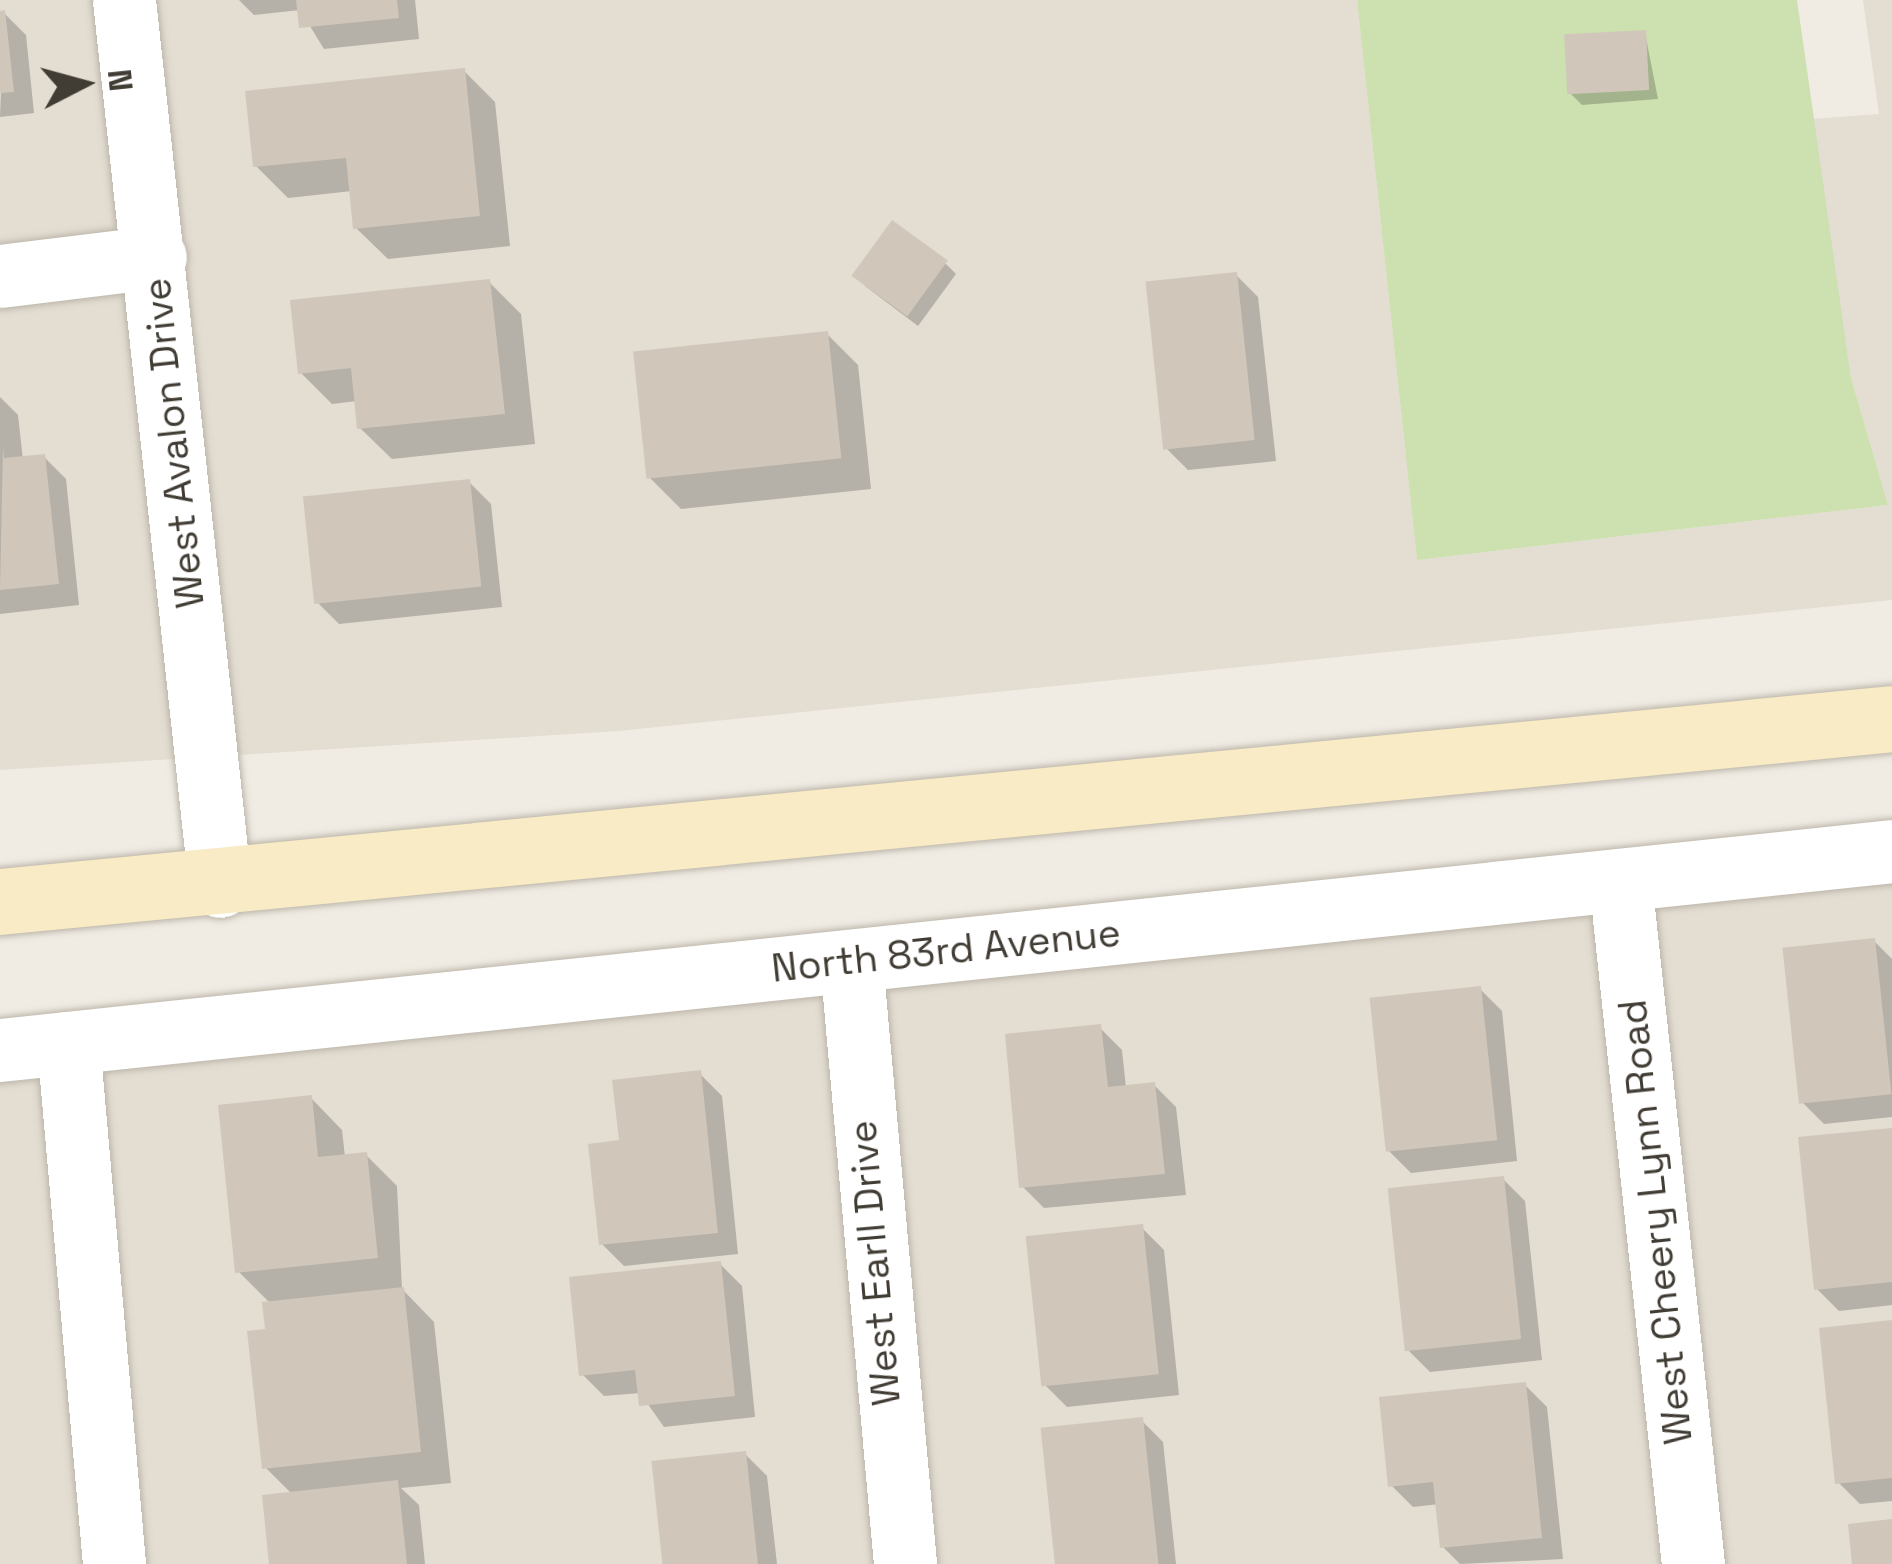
<!DOCTYPE html>
<html>
<head>
<meta charset="utf-8">
<style>
  body { margin:0 }
  #map { position:relative; width:1892px; height:1564px; overflow:hidden; background:#f0ece4; font-family:"Space Grotesk",sans-serif }
  div>[style] { position:absolute }
  [style*='--x'] { left:calc(var(--x)*1px); top:calc(var(--y)*1px); width:calc(var(--w)*1px); rotate:calc(var(--a)*1deg) }
  .residential>* { inset:0; background:#e3ddd2 }
  .green>* { inset:0; background:#cce0b0 }
  .shadow>* { inset:0; background:#0003 }
  .building>* { inset:0; background:#d0c7ba; transform-origin:0 0 }
  .roads { filter:drop-shadow(0 0 3px #bdb6aa) drop-shadow(0 0 3px #bdb6aa) }
  .street>* { height:63px; margin:-31.5px; padding:0 31.5px; transform-origin:31.5px; border-radius:31.5px; background:#fff }
  .secondary>* { height:66px; margin:-33px; padding:0 33px; transform-origin:33px; border-radius:33px; background:#f8ebc5 }
  span { translate:-50% -50%; white-space:nowrap; text-align:center; line-height:1.15; -webkit-text-stroke:9px #fff; paint-order:stroke }
  .street-label { font-size:39px; color:#413c34 }
  .north { position:absolute; left:24px; top:24px; width:120px; height:120px; -webkit-text-stroke:9px #fff; paint-order:stroke; rotate:84deg; font-size:33px; font-weight:700; line-height:48px; text-align:center; color:#413c34 }
  .north::after { content:''; display:block; margin:auto; width:42px; height:54px; background:#413c34; clip-path:polygon(50% 0,100% 100%,50% 72%,0 100%) }
</style>
</head>
<body>
<div id="map">
  <div class="residential">
    <i style="clip-path:polygon(0 0,1357px 0,1417px 560px,1888px 505px,1851px 378px,1812px 119px,1879px 114px,1863px 0,1892px 0,1892px 600px,618px 731px,0 770px)"></i>
    <i style="clip-path:polygon(1892px 876px,1892px 1564px,0 1564px,0 1075px)"></i>
  </div>
  <div class="green">
    <i style="clip-path:polygon(1357px 0,1797px 0,1851px 378px,1888px 505px,1417px 560px)"></i>
  </div>
  <div class="shadow">
    <i style="clip-path:polygon(239px 0,415px 0,419px 39px,324px 49px,300px 10px,254px 15px)"></i>
    <i style="clip-path:polygon(4px 13px,26px 35px,34px 113px,0 117px)"></i>
    <i style="clip-path:polygon(1645px 33px,1658px 99px,1582px 105px,1571px 94px)"></i>
    <i style="clip-path:polygon(464px 71px,495px 102px,510px 246px,388px 259px,356px 228px,352px 191px,288px 198px,256px 166px)"></i>
    <i style="clip-path:polygon(946px 264px,956px 274px,918px 326px,865px 286px)"></i>
    <i style="clip-path:polygon(1236px 275px,1258px 297px,1276px 461px,1188px 470px,1166px 448px)"></i>
    <i style="clip-path:polygon(489px 282px,521px 314px,535px 444px,392px 459px,360px 428px,357px 401px,332px 404px,301px 373px)"></i>
    <i style="clip-path:polygon(827px 334px,858px 365px,871px 489px,681px 509px,649px 477px)"></i>
    <i style="clip-path:polygon(0 397px,18px 415px,23px 460px,44px 457px,66px 479px,79px 605px,0 614px)"></i>
    <i style="clip-path:polygon(469px 482px,491px 504px,502px 607px,339px 624px,317px 602px)"></i>
    <i style="clip-path:polygon(1874px 941px,1892px 959px,1892px 1117px,1824px 1124px,1802px 1102px)"></i>
    <i style="clip-path:polygon(1480px 989px,1502px 1011px,1517px 1161px,1411px 1173px,1389px 1151px)"></i>
    <i style="clip-path:polygon(1100px 1028px,1122px 1050px,1126px 1088px,1154px 1085px,1176px 1107px,1186px 1195px,1044px 1208px,1022px 1186px)"></i>
    <i style="clip-path:polygon(700px 1074px,722px 1096px,738px 1254px,624px 1266px,602px 1244px)"></i>
    <i style="clip-path:polygon(311px 1098px,342px 1130px,345px 1157px,366px 1155px,397px 1186px,402px 1289px,434px 1322px,451px 1483px,401px 1488px,419px 1505px,425px 1564px,272px 1564px,292px 1494px,265px 1467px,271px 1304px,238px 1271px)"></i>
    <i style="clip-path:polygon(1892px 1131px,1892px 1305px,1839px 1311px,1817px 1289px)"></i>
    <i style="clip-path:polygon(1503px 1179px,1525px 1201px,1542px 1360px,1430px 1372px,1408px 1350px)"></i>
    <i style="clip-path:polygon(1142px 1228px,1164px 1250px,1179px 1395px,1067px 1407px,1045px 1385px)"></i>
    <i style="clip-path:polygon(720px 1264px,742px 1286px,755px 1417px,664px 1427px,640px 1393px,604px 1396px,582px 1374px)"></i>
    <i style="clip-path:polygon(1892px 1323px,1892px 1501px,1860px 1504px,1838px 1482px)"></i>
    <i style="clip-path:polygon(1525px 1385px,1547px 1407px,1563px 1559px,1460px 1564px,1443px 1547px,1439px 1504px,1413px 1507px,1391px 1485px)"></i>
    <i style="clip-path:polygon(1141px 1420px,1163px 1442px,1176px 1564px,1058px 1564px)"></i>
    <i style="clip-path:polygon(745px 1454px,767px 1476px,777px 1564px,666px 1564px)"></i>
  </div>
  <div class="building">
    <i style="clip-path:polygon(296px 0,397px 0,399px 18px,299px 28px)"></i>
    <i style="clip-path:polygon(5px 10px,14px 92px,0 93px,0 11px)"></i>
    <i style="left:1646px;top:30px;width:60px;height:82px;rotate:87deg"></i>
    <i style="clip-path:polygon(465px 68px,480px 216px,353px 229px,346px 158px,253px 167px,245px 91px)"></i>
    <i style="left:892px;top:220px;width:69px;height:69px;rotate:36deg"></i>
    <i style="left:1237px;top:272px;width:169px;height:92px;rotate:84deg"></i>
    <i style="clip-path:polygon(490px 279px,505px 414px,357px 429px,351px 368px,298px 374px,290px 300px)"></i>
    <i style="left:828px;top:331px;width:128px;height:196px;rotate:84deg"></i>
    <i style="clip-path:polygon(3px 447px,4px 458px,45px 454px,59px 584px,0 590px)"></i>
    <i style="left:470px;top:479px;width:108px;height:168px;rotate:84deg"></i>
    <i style="left:1875px;top:938px;width:157px;height:93px;rotate:84deg"></i>
    <i style="left:1481px;top:986px;width:155px;height:112px;rotate:84deg"></i>
    <i style="clip-path:polygon(1101px 1024px,1108px 1087px,1155px 1082px,1165px 1174px,1019px 1188px,1005px 1034px)"></i>
    <i style="clip-path:polygon(701px 1070px,718px 1233px,599px 1245px,588px 1144px,619px 1140px,612px 1080px)"></i>
    <i style="clip-path:polygon(312px 1095px,318px 1157px,367px 1152px,378px 1258px,235px 1273px,218px 1105px)"></i>
    <i style="clip-path:polygon(1892px 1128px,1892px 1282px,1814px 1290px,1798px 1137px)"></i>
    <i style="left:1504px;top:1176px;width:164px;height:117px;rotate:84deg"></i>
    <i style="left:1143px;top:1224px;width:151px;height:118px;rotate:84deg"></i>
    <i style="clip-path:polygon(721px 1261px,735px 1396px,639px 1406px,635px 1370px,579px 1376px,569px 1277px)"></i>
    <i style="clip-path:polygon(404px 1287px,421px 1452px,262px 1469px,247px 1331px,265px 1329px,262px 1302px)"></i>
    <i style="clip-path:polygon(1892px 1320px,1892px 1478px,1835px 1484px,1819px 1328px)"></i>
    <i style="clip-path:polygon(1526px 1382px,1542px 1538px,1440px 1548px,1433px 1482px,1388px 1487px,1379px 1397px)"></i>
    <i style="left:1143px;top:1417px;width:148px;height:103px;rotate:84deg"></i>
    <i style="left:746px;top:1451px;width:114px;height:95px;rotate:84deg"></i>
    <i style="clip-path:polygon(398px 1480px,407px 1564px,269px 1564px,262px 1495px)"></i>
    <i style="clip-path:polygon(1892px 1519px,1892px 1564px,1852px 1564px,1848px 1524px)"></i>
  </div>
  <div class="roads">
    <div class="street">
      <i style="--x:124;--y:0;--w:891;--a:83.82"></i>
      <i style="--x:0;--y:276;--w:156;--a:-7"></i>
      <i style="--x:1620;--y:880;--w:688;--a:83.91"></i>
      <i style="--x:851;--y:961;--w:605;--a:84.88"></i>
      <i style="--x:68;--y:1043;--w:523;--a:84.95"></i>
      <i style="--x:0;--y:1050;--w:1902;--a:-6"></i>
    </div>
    <div class="secondary">
      <i style="--x:0;--y:902;--w:1901;--a:-5.52"></i>
    </div>
  </div>
  <div class="street-label">
    <span style="left:174px;top:443px;rotate:-96deg">West Avalon Drive</span>
    <span style="left:946px;top:951px;rotate:-6deg">North 83rd Avenue</span>
    <span style="left:1656px;top:1222px;rotate:-96deg">West Cheery Lynn Road</span>
    <span style="left:875px;top:1263px;rotate:-95deg">West Earll Drive</span>
  </div>
  <div class="north">N</div>
</div>
</body>
</html>
